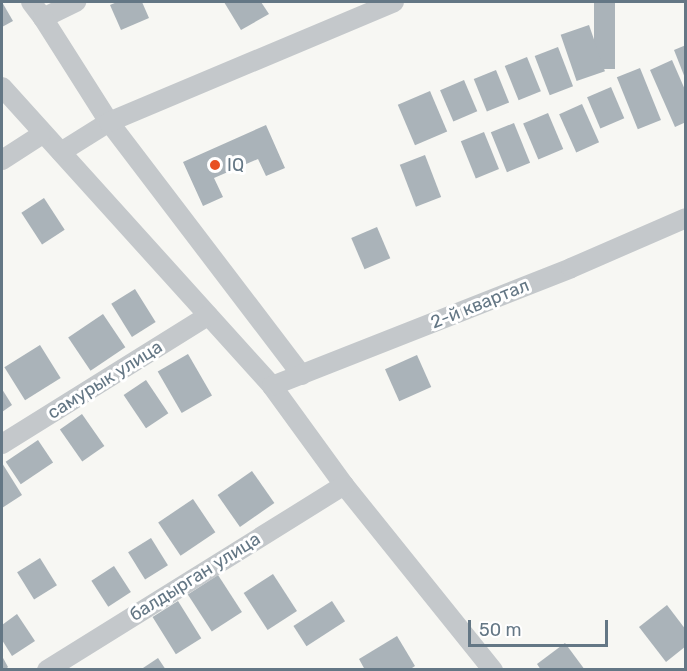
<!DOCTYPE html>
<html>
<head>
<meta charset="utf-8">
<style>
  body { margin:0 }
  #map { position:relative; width:687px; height:671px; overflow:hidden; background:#f7f7f3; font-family:Rubik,sans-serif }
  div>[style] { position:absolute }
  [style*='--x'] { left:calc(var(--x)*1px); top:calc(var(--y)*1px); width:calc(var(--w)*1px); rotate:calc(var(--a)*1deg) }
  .building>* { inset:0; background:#aab3b9; transform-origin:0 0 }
  .minor>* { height:20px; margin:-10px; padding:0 10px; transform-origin:10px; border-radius:10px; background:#c4c8cb }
  .dots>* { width:16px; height:16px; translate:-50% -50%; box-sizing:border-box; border:3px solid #fff; border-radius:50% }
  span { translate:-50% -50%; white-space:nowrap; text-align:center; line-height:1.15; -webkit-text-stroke:6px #fff; paint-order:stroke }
  .poi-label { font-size:18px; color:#647785 }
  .left { translate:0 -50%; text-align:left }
  .street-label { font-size:18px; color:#647785 }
  .frame { position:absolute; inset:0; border:3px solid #647785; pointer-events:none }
  .scale { position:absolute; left:468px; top:620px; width:140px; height:27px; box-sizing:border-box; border:3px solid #647785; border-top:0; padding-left:8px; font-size:18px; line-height:21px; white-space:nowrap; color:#647785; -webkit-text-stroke:4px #fff; paint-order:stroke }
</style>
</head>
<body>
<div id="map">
  <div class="building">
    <i style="clip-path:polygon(2px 2px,13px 21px,2px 27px)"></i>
    <i style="clip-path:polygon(117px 2px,142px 2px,149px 18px,121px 30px,110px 5px)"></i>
    <i style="clip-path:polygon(224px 2px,261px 2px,269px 14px,241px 30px)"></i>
    <i style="left:594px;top:2px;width:21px;height:67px"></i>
    <i style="left:589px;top:25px;width:49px;height:30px;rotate:71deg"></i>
    <i style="clip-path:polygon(686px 45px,686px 77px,685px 78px,674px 50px)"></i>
    <i style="left:558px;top:47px;width:42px;height:25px;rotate:69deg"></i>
    <i style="left:527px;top:57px;width:37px;height:24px;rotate:68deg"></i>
    <i style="clip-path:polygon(672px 60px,686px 92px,686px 122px,675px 127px,650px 70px)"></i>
    <i style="left:640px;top:68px;width:56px;height:25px;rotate:68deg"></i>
    <i style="left:496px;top:70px;width:35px;height:24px;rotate:68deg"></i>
    <i style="left:464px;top:80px;width:34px;height:26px;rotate:67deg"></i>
    <i style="left:611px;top:87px;width:34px;height:26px;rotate:67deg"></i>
    <i style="left:430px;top:91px;width:44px;height:35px;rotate:67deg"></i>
    <i style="left:582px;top:104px;width:42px;height:25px;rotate:66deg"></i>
    <i style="left:548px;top:113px;width:39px;height:27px;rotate:67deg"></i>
    <i style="left:514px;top:123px;width:43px;height:25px;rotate:68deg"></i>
    <i style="clip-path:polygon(266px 125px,285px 168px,266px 176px,258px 159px,214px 178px,223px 197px,203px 206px,183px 162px)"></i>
    <i style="left:484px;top:132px;width:40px;height:25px;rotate:68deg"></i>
    <i style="left:425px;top:155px;width:45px;height:27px;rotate:69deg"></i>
    <i style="left:44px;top:198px;width:38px;height:27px;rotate:57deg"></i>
    <i style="left:377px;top:227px;width:34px;height:28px;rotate:67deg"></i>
    <i style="left:135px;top:289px;width:39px;height:28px;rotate:58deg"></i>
    <i style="left:103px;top:314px;width:40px;height:42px;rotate:56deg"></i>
    <i style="left:40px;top:345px;width:39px;height:42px;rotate:58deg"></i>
    <i style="left:188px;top:354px;width:48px;height:35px;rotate:60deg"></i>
    <i style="left:417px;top:355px;width:35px;height:35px;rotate:66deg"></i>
    <i style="left:146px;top:380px;width:40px;height:27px;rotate:56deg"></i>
    <i style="clip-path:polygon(2px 389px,12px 405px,2px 412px)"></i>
    <i style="left:82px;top:414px;width:39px;height:27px;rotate:55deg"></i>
    <i style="left:38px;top:440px;width:27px;height:39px;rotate:56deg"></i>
    <i style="clip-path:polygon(2px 463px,22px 495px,2px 508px)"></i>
    <i style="left:252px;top:471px;width:39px;height:42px;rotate:55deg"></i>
    <i style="left:193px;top:499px;width:40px;height:42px;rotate:56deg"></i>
    <i style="left:151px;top:538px;width:32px;height:27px;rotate:58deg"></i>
    <i style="left:40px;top:558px;width:32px;height:27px;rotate:58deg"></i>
    <i style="left:114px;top:566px;width:31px;height:27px;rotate:57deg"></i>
    <i style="left:273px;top:574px;width:44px;height:35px;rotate:57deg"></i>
    <i style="left:218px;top:575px;width:44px;height:36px;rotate:57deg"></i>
    <i style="left:178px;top:601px;width:44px;height:30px;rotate:58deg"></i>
    <i style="left:332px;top:601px;width:24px;height:46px;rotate:57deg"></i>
    <i style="clip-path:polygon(667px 605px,686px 630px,686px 646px,666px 662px,639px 627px)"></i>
    <i style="clip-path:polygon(17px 614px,35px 641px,12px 656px,2px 640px,2px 625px)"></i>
    <i style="clip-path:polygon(397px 636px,415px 666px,409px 670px,365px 670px,359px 659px)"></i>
    <i style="clip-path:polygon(565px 643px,585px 670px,541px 670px,537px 664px)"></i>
    <i style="clip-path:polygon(2px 656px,8px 667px,5px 670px,2px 670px)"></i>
    <i style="clip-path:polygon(158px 658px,166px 670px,140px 670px)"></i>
  </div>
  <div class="minor">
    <i style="--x:31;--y:2;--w:20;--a:53"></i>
    <i style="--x:43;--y:18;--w:37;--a:-26"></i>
    <i style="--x:43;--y:18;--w:123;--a:57.6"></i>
    <i style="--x:109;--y:122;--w:318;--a:52.7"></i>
    <i style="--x:2;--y:87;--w:403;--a:47.9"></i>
    <i style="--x:272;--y:386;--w:122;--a:54"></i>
    <i style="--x:344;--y:485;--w:238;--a:51.2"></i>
    <i style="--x:61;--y:152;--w:57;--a:-32"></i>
    <i style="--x:109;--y:122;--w:309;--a:-22.8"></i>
    <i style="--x:2;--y:160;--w:46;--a:-32.7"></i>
    <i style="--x:272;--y:386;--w:321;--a:-21.5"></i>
    <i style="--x:571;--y:268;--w:125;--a:-23.5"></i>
    <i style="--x:2;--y:444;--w:243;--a:-31.9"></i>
    <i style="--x:47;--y:670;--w:350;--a:-31.9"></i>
  </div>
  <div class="dots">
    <i style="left:215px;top:165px;background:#e84f21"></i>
  </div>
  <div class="poi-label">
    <span class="left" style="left:227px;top:165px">IQ</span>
  </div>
  <div class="street-label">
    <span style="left:480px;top:304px;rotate:-22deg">2-й квартал</span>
    <span style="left:105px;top:380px;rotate:-32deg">самурык улица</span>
    <span style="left:195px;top:577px;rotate:-32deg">балдырган улица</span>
  </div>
  <div class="frame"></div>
  <div class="scale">50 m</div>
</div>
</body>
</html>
